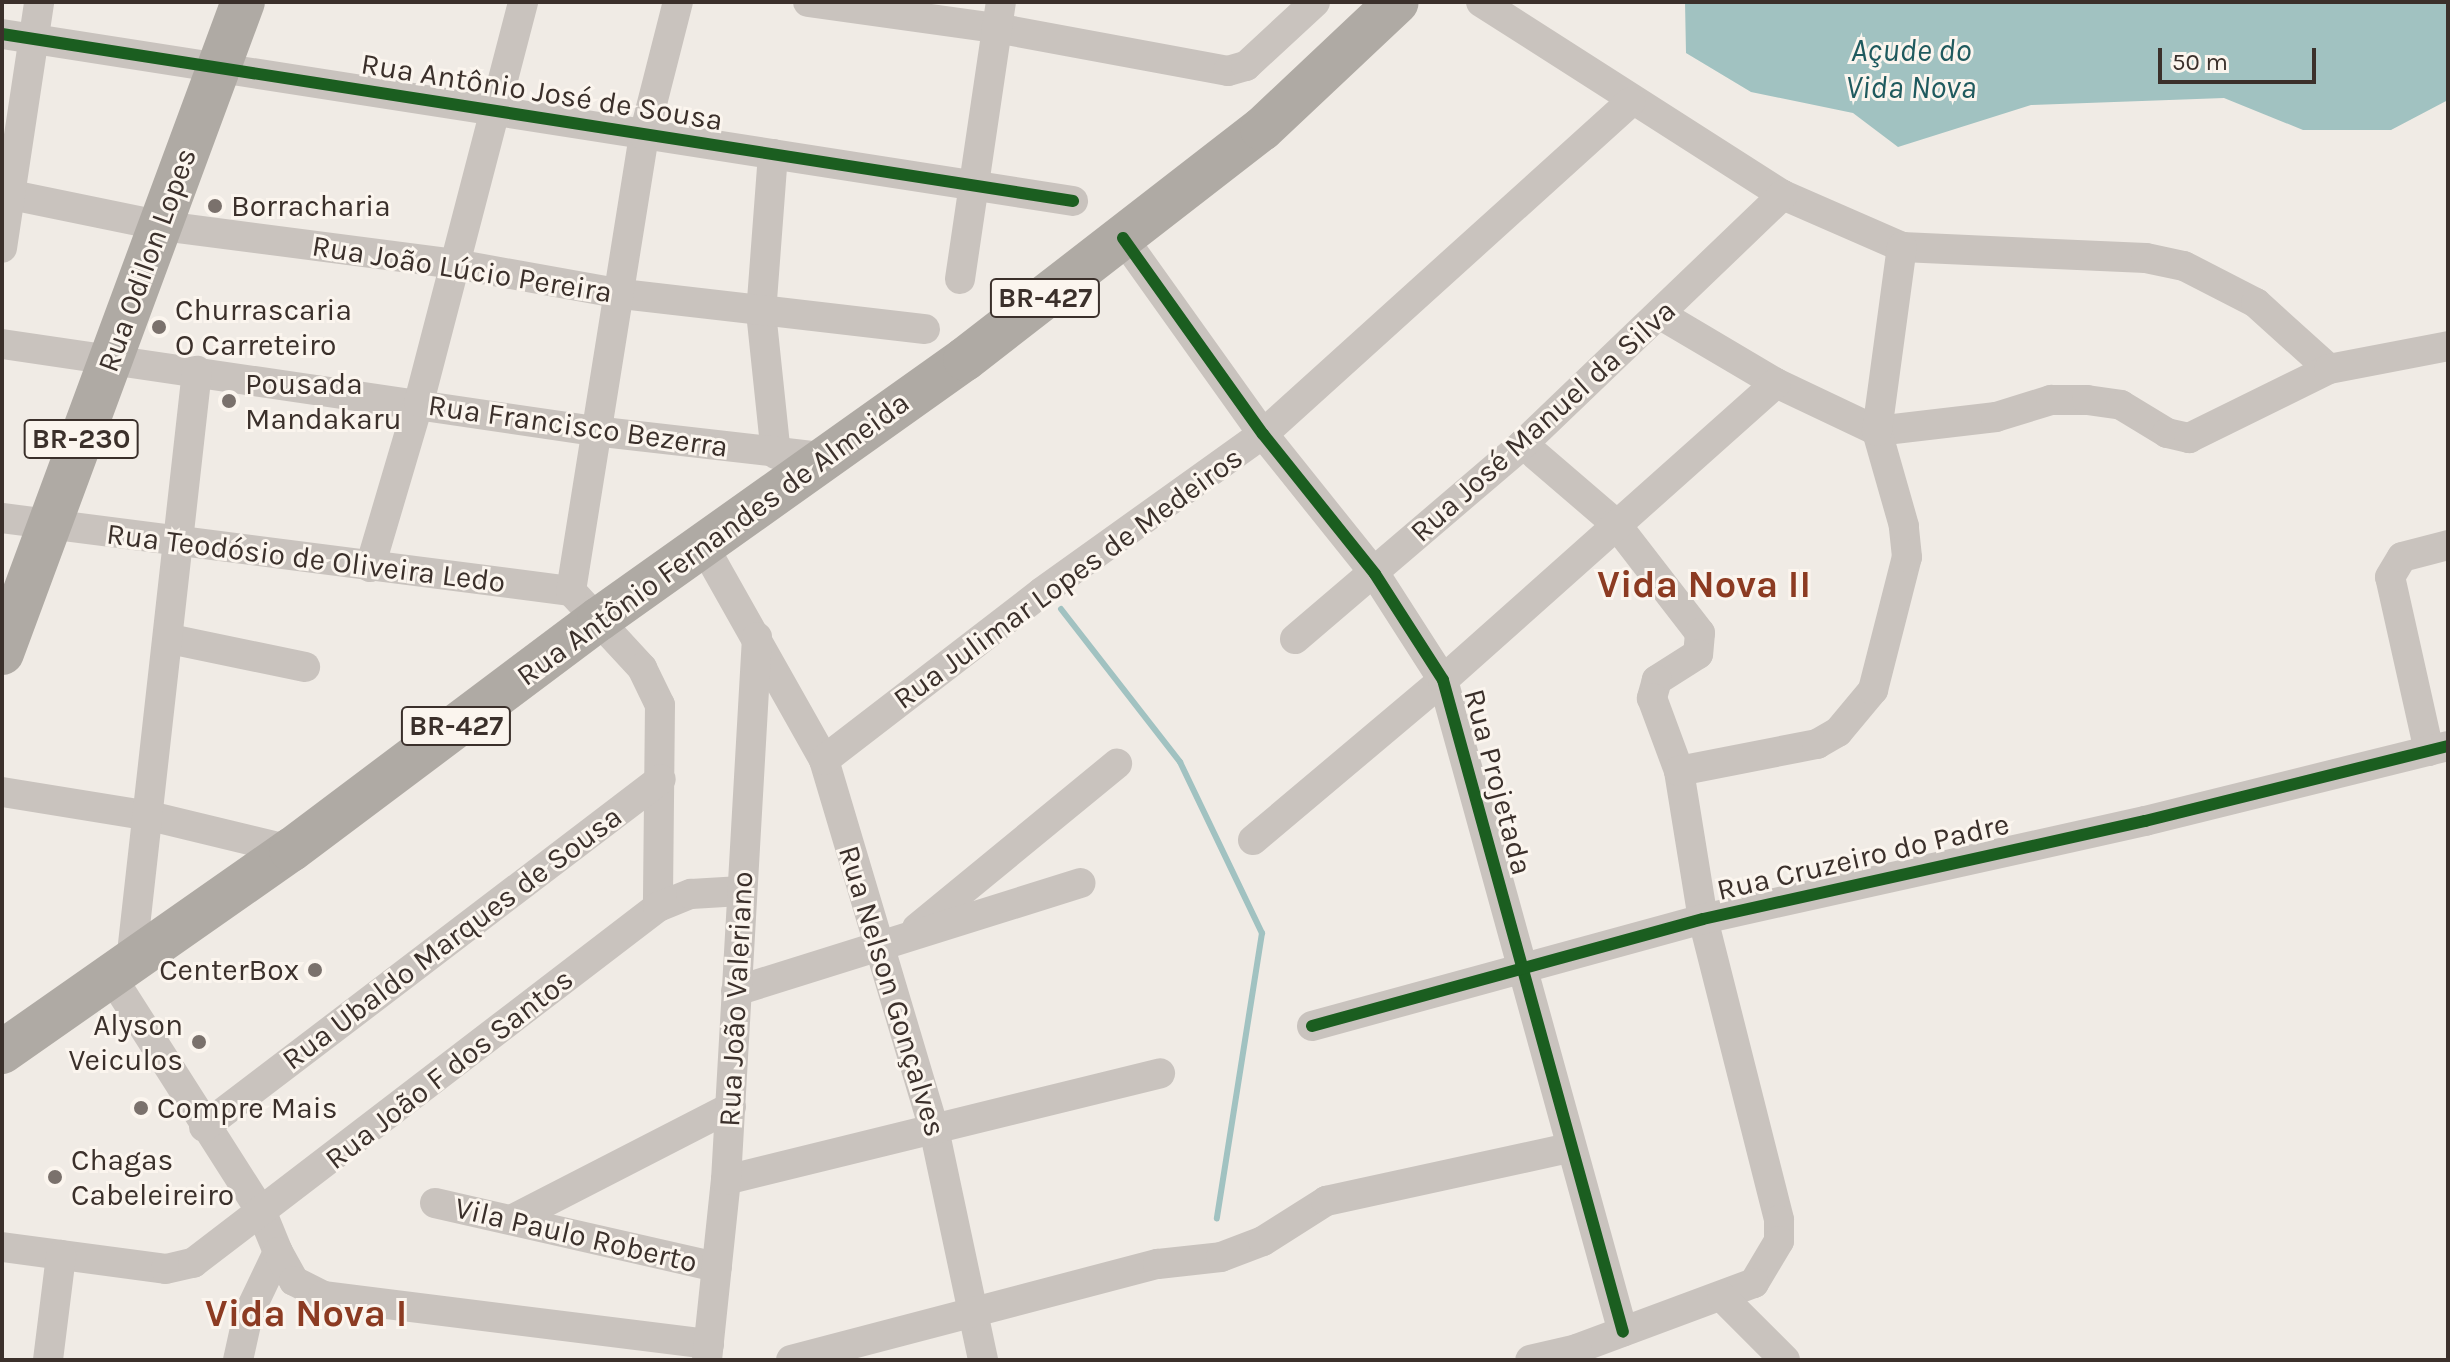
<!DOCTYPE html>
<html>
<head>
<meta charset="utf-8">
<style>
  body { margin:0 }
  #map { position:relative; width:2450px; height:1362px; overflow:hidden; background:#f0ebe5; font-family:Karla,sans-serif }
  div>[style] { position:absolute }
  [style*='--x'] { left:calc(var(--x)*1px); top:calc(var(--y)*1px); width:calc(var(--w)*1px); rotate:calc(var(--a)*1deg) }
  .water>* { inset:0; background:#a1c2c1 }
  .stream>* { height:6px; margin:-3px; padding:0 3px; transform-origin:3px; border-radius:3px; background:#a1c2c1 }
  .minor>* { height:30px; margin:-15px; padding:0 15px; transform-origin:15px; border-radius:15px; background:#c9c3be }
  .highway>* { height:44px; margin:-22px; padding:0 22px; transform-origin:22px; border-radius:22px; background:#afaaa4 }
  .cycleway>* { height:12px; margin:-6px; padding:0 6px; transform-origin:6px; border-radius:6px; background:#1b5e20 }
  .dots>* { width:22px; height:22px; translate:-50% -50%; box-sizing:border-box; border:4px solid #fbf5ee; border-radius:50% }
  span { translate:-50% -50%; white-space:nowrap; text-align:center; line-height:1.15; -webkit-text-stroke:6px #fbf5ee; paint-order:stroke }
  .shield-label span { padding:2px 6px; background:#fbf5ee; border:2px solid; border-radius:6px; -webkit-text-stroke-width:0 }
  .shield-label { font-size:28px; color:#3b302b; font-weight:700 }
  .street-label { font-size:30px; color:#3b302b }
  .poi-label { font-size:30px; color:#3b302b }
  .left { translate:0 -50%; text-align:left }
  .right { translate:-100% -50%; text-align:right }
  .water-label { font-size:32px; color:#1f5a5e; font-style:italic }
  .district-label { font-size:38px; color:#8c3b22; font-weight:700 }
  .frame { position:absolute; inset:0; border:4px solid #3b302b; pointer-events:none }
  .scale { position:absolute; left:2158px; top:48px; width:158px; height:36px; box-sizing:border-box; border:4px solid #3b302b; border-top:0; padding-left:10px; font-size:24px; line-height:28px; white-space:nowrap; color:#3b302b; -webkit-text-stroke:6px #fbf5ee; paint-order:stroke }
</style>
</head>
<body>
<div id="map">
  <div class="water">
    <i style="clip-path:polygon(1685px 2px,2448px 2px,2448px 100px,2391px 130px,2303px 130px,2224px 98px,2031px 105px,1898px 147px,1853px 113px,1751px 92px,1686px 53px)"></i>
  </div>
  <div class="stream">
    <i style="--x:1061;--y:609;--w:194;--a:52.1"></i>
    <i style="--x:1180;--y:762;--w:190;--a:64.4"></i>
    <i style="--x:1262;--y:933;--w:289;--a:99"></i>
  </div>
  <div class="minor">
    <i style="--x:808;--y:2;--w:190;--a:7.9"></i>
    <i style="--x:996;--y:28;--w:236;--a:10.5"></i>
    <i style="--x:1228;--y:71;--w:19;--a:-16"></i>
    <i style="--x:1246;--y:66;--w:94;--a:-42.8"></i>
    <i style="--x:1481;--y:2;--w:358;--a:32.6"></i>
    <i style="--x:1783;--y:195;--w:130;--a:23.6"></i>
    <i style="--x:1902;--y:247;--w:244;--a:2.6"></i>
    <i style="--x:2146;--y:258;--w:39;--a:12"></i>
    <i style="--x:2184;--y:266;--w:81;--a:27.2"></i>
    <i style="--x:2256;--y:303;--w:98;--a:42.1"></i>
    <i style="--x:2;--y:34;--w:1084;--a:8.86"></i>
    <i style="--x:773;--y:154;--w:158;--a:94.3"></i>
    <i style="--x:761;--y:312;--w:143;--a:84"></i>
    <i style="--x:2;--y:193;--w:164;--a:11.6"></i>
    <i style="--x:163;--y:226;--w:294;--a:7.4"></i>
    <i style="--x:455;--y:264;--w:170;--a:10.2"></i>
    <i style="--x:622;--y:294;--w:305;--a:6.6"></i>
    <i style="--x:1123;--y:238;--w:241;--a:54.5"></i>
    <i style="--x:1263;--y:434;--w:179;--a:51.3"></i>
    <i style="--x:1375;--y:574;--w:126;--a:57.3"></i>
    <i style="--x:1443;--y:680;--w:676;--a:74.57"></i>
    <i style="--x:2;--y:248;--w:249;--a:-81.4"></i>
    <i style="--x:960;--y:279;--w:280;--a:-81.6"></i>
    <i style="--x:1661;--y:315;--w:134;--a:30.6"></i>
    <i style="--x:1776;--y:383;--w:112;--a:25.4"></i>
    <i style="--x:1877;--y:431;--w:120;--a:-6.7"></i>
    <i style="--x:1996;--y:417;--w:58;--a:-17.2"></i>
    <i style="--x:2051;--y:400;--w:36;--a:0"></i>
    <i style="--x:2087;--y:400;--w:34;--a:8"></i>
    <i style="--x:2121;--y:405;--w:54;--a:31.3"></i>
    <i style="--x:2167;--y:433;--w:23;--a:13"></i>
    <i style="--x:2189;--y:438;--w:156;--a:-26.2"></i>
    <i style="--x:2329;--y:369;--w:121;--a:-10.9"></i>
    <i style="--x:2;--y:344;--w:598;--a:8.36"></i>
    <i style="--x:594;--y:431;--w:228;--a:6.5"></i>
    <i style="--x:1523;--y:444;--w:121;--a:40.7"></i>
    <i style="--x:1615;--y:523;--w:139;--a:52.3"></i>
    <i style="--x:1700;--y:633;--w:21;--a:95"></i>
    <i style="--x:1698;--y:654;--w:49;--a:147.6"></i>
    <i style="--x:1657;--y:680;--w:19;--a:106"></i>
    <i style="--x:1652;--y:698;--w:78;--a:69.7"></i>
    <i style="--x:1679;--y:771;--w:150;--a:80.8"></i>
    <i style="--x:1703;--y:919;--w:310;--a:75.8"></i>
    <i style="--x:1779;--y:1220;--w:21;--a:90"></i>
    <i style="--x:1779;--y:1241;--w:49;--a:120.8"></i>
    <i style="--x:1754;--y:1283;--w:189;--a:159.6"></i>
    <i style="--x:1577;--y:1349;--w:48;--a:166.8"></i>
    <i style="--x:2;--y:518;--w:574;--a:7.31"></i>
    <i style="--x:571;--y:591;--w:105;--a:47.3"></i>
    <i style="--x:642;--y:668;--w:41;--a:64.1"></i>
    <i style="--x:660;--y:705;--w:202;--a:90.6"></i>
    <i style="--x:703;--y:545;--w:247;--a:60.6"></i>
    <i style="--x:824;--y:760;--w:385;--a:73.4"></i>
    <i style="--x:934;--y:1129;--w:236;--a:78"></i>
    <i style="--x:370;--y:567;--w:172;--a:-73.5"></i>
    <i style="--x:419;--y:402;--w:413;--a:-75.4"></i>
    <i style="--x:571;--y:591;--w:462;--a:-80.9"></i>
    <i style="--x:644;--y:135;--w:137;--a:-75.7"></i>
    <i style="--x:170;--y:639;--w:138;--a:11.7"></i>
    <i style="--x:1295;--y:639;--w:300;--a:-40.5"></i>
    <i style="--x:1523;--y:444;--w:360;--a:-43.8"></i>
    <i style="--x:2429;--y:751;--w:178;--a:-102.6"></i>
    <i style="--x:2390;--y:577;--w:23;--a:-59"></i>
    <i style="--x:2402;--y:557;--w:48;--a:-14.6"></i>
    <i style="--x:824;--y:760;--w:275;--a:-37.6"></i>
    <i style="--x:1042;--y:592;--w:272;--a:-35.6"></i>
    <i style="--x:1263;--y:434;--w:495;--a:-42.1"></i>
    <i style="--x:1679;--y:771;--w:141;--a:-11.1"></i>
    <i style="--x:1817;--y:744;--w:24;--a:-30"></i>
    <i style="--x:1838;--y:732;--w:55;--a:-50.2"></i>
    <i style="--x:1873;--y:690;--w:137;--a:-75.7"></i>
    <i style="--x:1907;--y:557;--w:31;--a:-96"></i>
    <i style="--x:1904;--y:526;--w:99;--a:-105.9"></i>
    <i style="--x:1877;--y:431;--w:186;--a:-82.3"></i>
    <i style="--x:2;--y:792;--w:150;--a:9.2"></i>
    <i style="--x:150;--y:816;--w:145;--a:13.6"></i>
    <i style="--x:1253;--y:840;--w:248;--a:-40.1"></i>
    <i style="--x:1443;--y:680;--w:446;--a:-41.7"></i>
    <i style="--x:917;--y:928;--w:259;--a:-39.4"></i>
    <i style="--x:131;--y:962;--w:595;--a:-83.63"></i>
    <i style="--x:111;--y:976;--w:281;--a:57.5"></i>
    <i style="--x:262;--y:1213;--w:42;--a:67.7"></i>
    <i style="--x:278;--y:1252;--w:70;--a:115.5"></i>
    <i style="--x:248;--y:1315;--w:46;--a:102.5"></i>
    <i style="--x:736;--y:991;--w:361;--a:-17.4"></i>
    <i style="--x:1312;--y:1026;--w:405;--a:-15.3"></i>
    <i style="--x:1703;--y:919;--w:453;--a:-12.5"></i>
    <i style="--x:2145;--y:821;--w:312;--a:-13.9"></i>
    <i style="--x:204;--y:1127;--w:574;--a:-37.29"></i>
    <i style="--x:726;--y:1180;--w:447;--a:-13.8"></i>
    <i style="--x:435;--y:1203;--w:289;--a:12.8"></i>
    <i style="--x:513;--y:1219;--w:245;--a:-27.2"></i>
    <i style="--x:2;--y:1247;--w:165;--a:7.6"></i>
    <i style="--x:166;--y:1269;--w:28;--a:-13"></i>
    <i style="--x:193;--y:1263;--w:586;--a:-37.44"></i>
    <i style="--x:658;--y:907;--w:35;--a:-22"></i>
    <i style="--x:691;--y:894;--w:50;--a:-3.4"></i>
    <i style="--x:278;--y:1252;--w:33;--a:61"></i>
    <i style="--x:294;--y:1281;--w:33;--a:27"></i>
    <i style="--x:323;--y:1296;--w:389;--a:7.1"></i>
    <i style="--x:1722;--y:1297;--w:89;--a:45"></i>
    <i style="--x:48;--y:1360;--w:106;--a:-82.9"></i>
    <i style="--x:707;--y:1360;--w:181;--a:-84"></i>
    <i style="--x:726;--y:1180;--w:544;--a:-86.73"></i>
    <i style="--x:791;--y:1360;--w:379;--a:-14.7"></i>
    <i style="--x:1158;--y:1264;--w:63;--a:-6.3"></i>
    <i style="--x:1221;--y:1257;--w:45;--a:-20.9"></i>
    <i style="--x:1263;--y:1241;--w:75;--a:-32.4"></i>
    <i style="--x:1326;--y:1201;--w:249;--a:-12.3"></i>
  </div>
  <div class="highway">
    <i style="--x:2;--y:653;--w:694;--a:-69.69"></i>
    <i style="--x:2;--y:1052;--w:353;--a:-35"></i>
    <i style="--x:291;--y:850;--w:385;--a:-36.9"></i>
    <i style="--x:599;--y:619;--w:449;--a:-35.4"></i>
    <i style="--x:965;--y:359;--w:376;--a:-37.8"></i>
    <i style="--x:1262;--y:129;--w:185;--a:-43.3"></i>
  </div>
  <div class="cycleway">
    <i style="--x:2;--y:34;--w:1084;--a:8.86"></i>
    <i style="--x:1123;--y:238;--w:241;--a:54.5"></i>
    <i style="--x:1263;--y:434;--w:179;--a:51.3"></i>
    <i style="--x:1375;--y:574;--w:126;--a:57.3"></i>
    <i style="--x:1443;--y:680;--w:676;--a:74.57"></i>
    <i style="--x:1312;--y:1026;--w:405;--a:-15.3"></i>
    <i style="--x:1703;--y:919;--w:453;--a:-12.5"></i>
    <i style="--x:2145;--y:821;--w:312;--a:-13.9"></i>
  </div>
  <div class="dots">
    <i style="left:215px;top:206px;background:#7a716c"></i>
    <i style="left:159px;top:327px;background:#7a716c"></i>
    <i style="left:229px;top:401px;background:#7a716c"></i>
    <i style="left:315px;top:970px;background:#7a716c"></i>
    <i style="left:199px;top:1042px;background:#7a716c"></i>
    <i style="left:141px;top:1108px;background:#7a716c"></i>
    <i style="left:55px;top:1177px;background:#7a716c"></i>
  </div>
  <div class="shield-label">
    <span style="left:1045px;top:298px">BR-427</span>
    <span style="left:81px;top:439px">BR-230</span>
    <span style="left:456px;top:726px">BR-427</span>
  </div>
  <div class="street-label">
    <span style="left:542px;top:92px;rotate:9deg">Rua Antônio José de Sousa</span>
    <span style="left:147px;top:260px;rotate:-70deg">Rua Odilon Lopes</span>
    <span style="left:462px;top:269px;rotate:9deg">Rua João Lúcio Pereira</span>
    <span style="left:1543px;top:421px;rotate:-42deg">Rua José Manuel da Silva</span>
    <span style="left:578px;top:426px;rotate:8deg">Rua Francisco Bezerra</span>
    <span style="left:713px;top:539px;rotate:-36deg">Rua Antônio Fernandes de Almeida</span>
    <span style="left:306px;top:558px;rotate:7deg">Rua Teodósio de Oliveira Ledo</span>
    <span style="left:1068px;top:578px;rotate:-36deg">Rua Julimar Lopes de Medeiros</span>
    <span style="left:1498px;top:782px;rotate:75deg">Rua Projetada</span>
    <span style="left:1863px;top:857px;rotate:-13deg">Rua Cruzeiro do Padre</span>
    <span style="left:452px;top:938px;rotate:-37deg">Rua Ubaldo Marques de Sousa</span>
    <span style="left:892px;top:991px;rotate:73deg">Rua Nelson Gonçalves</span>
    <span style="left:736px;top:999px;rotate:-87deg">Rua João Valeriano</span>
    <span style="left:449px;top:1069px;rotate:-38deg">Rua João F dos Santos</span>
    <span style="left:576px;top:1235px;rotate:13deg">Vila Paulo Roberto</span>
  </div>
  <div class="poi-label">
    <span class="left" style="left:231px;top:206px">Borracharia</span>
    <span class="left" style="left:175px;top:327px">Churrascaria<br>O Carreteiro</span>
    <span class="left" style="left:245px;top:401px">Pousada<br>Mandakaru</span>
    <span class="right" style="left:299px;top:970px">CenterBox</span>
    <span class="right" style="left:183px;top:1042px">Alyson<br>Veiculos</span>
    <span class="left" style="left:157px;top:1108px">Compre Mais</span>
    <span class="left" style="left:71px;top:1177px">Chagas<br>Cabeleireiro</span>
  </div>
  <div class="water-label">
    <span style="left:1911px;top:70px">Açude do<br>Vida Nova</span>
  </div>
  <div class="district-label">
    <span style="left:1704px;top:585px">Vida Nova II</span>
    <span style="left:306px;top:1314px">Vida Nova I</span>
  </div>
  <div class="frame"></div>
  <div class="scale">50 m</div>
</div>
</body>
</html>
